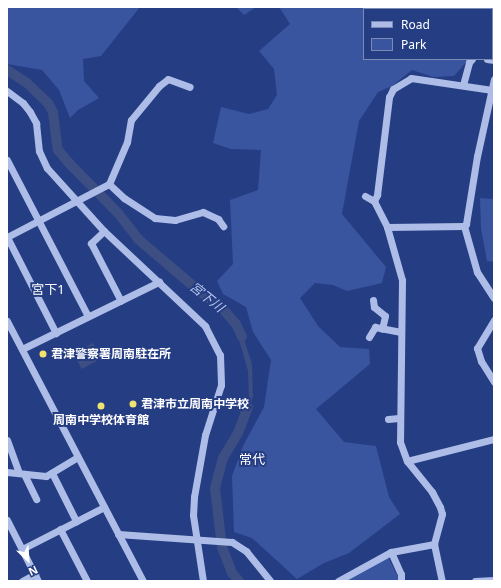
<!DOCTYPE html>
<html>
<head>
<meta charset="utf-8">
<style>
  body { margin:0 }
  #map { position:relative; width:501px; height:588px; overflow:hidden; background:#253d83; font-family:"Noto Sans","Noto Sans JP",sans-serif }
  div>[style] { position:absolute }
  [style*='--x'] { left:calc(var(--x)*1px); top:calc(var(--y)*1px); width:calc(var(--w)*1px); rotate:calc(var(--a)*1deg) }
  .green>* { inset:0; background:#3955a0 }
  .water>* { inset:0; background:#3c4e82; transform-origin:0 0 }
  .river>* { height:10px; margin:-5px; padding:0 5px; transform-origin:5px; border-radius:5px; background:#3c4e82 }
  .minor>* { height:7px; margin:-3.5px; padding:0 3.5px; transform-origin:3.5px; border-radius:3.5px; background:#adbde7 }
  .dots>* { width:11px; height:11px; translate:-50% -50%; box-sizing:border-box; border:2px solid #253d83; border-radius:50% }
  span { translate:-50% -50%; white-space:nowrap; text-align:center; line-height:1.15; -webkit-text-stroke:4px #253d83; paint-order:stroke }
  .poi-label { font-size:12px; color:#fff; font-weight:700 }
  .left { translate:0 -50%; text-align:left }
  .neighbourhood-label { font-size:13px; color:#fff }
  .water-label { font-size:13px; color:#b8c8ef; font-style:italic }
  .frame { position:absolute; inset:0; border:8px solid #fff; pointer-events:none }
  .legend { position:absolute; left:363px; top:8px; width:130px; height:52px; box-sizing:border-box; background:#253d83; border:1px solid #7c8bb5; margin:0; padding:5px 7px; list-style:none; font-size:12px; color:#fff }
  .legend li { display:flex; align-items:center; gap:8px; height:20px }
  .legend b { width:20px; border:1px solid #7c8bb5 }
  .north { position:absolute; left:8px; top:540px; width:40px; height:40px; -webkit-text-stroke:3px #253d83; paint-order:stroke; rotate:155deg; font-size:11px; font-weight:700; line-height:16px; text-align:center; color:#fff }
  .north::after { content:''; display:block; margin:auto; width:14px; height:18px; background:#fff; clip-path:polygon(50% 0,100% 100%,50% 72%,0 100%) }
</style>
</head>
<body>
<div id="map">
  <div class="green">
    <i style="clip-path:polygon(7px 7px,140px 7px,101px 56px,83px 59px,84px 81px,99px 98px,78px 110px,70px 118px,59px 90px,42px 70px,7px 64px)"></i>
    <i style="clip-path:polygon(236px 7px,256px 7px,244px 15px)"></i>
    <i style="clip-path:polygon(279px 7px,494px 7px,492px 35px,492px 9px,364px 9px,364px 59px,469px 59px,454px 76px,433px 77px,412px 70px,392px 86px,378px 92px,359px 121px,342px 214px,386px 267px,382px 283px,347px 291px,333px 285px,315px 283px,300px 298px,318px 326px,340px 347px,369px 349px,370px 364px,316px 409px,344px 442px,376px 446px,389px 497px,400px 514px,349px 553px,324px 563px,297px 579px,252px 538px,234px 532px,232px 476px,243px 446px,264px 407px,271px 360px,253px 332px,246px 307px,223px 294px,217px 281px,233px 264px,230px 200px,258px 190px,261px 150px,231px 149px,213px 143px,221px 107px,249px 114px,268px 109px,277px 95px,274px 69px,259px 51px,290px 24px)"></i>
    <i style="clip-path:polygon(480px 198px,494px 199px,494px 262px,487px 261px,481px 228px)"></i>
    <i style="clip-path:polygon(388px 557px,399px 579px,396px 581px,344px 581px)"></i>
  </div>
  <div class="water">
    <i style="clip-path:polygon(239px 324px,252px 364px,253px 396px,246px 420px,241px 418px,240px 407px,244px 409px,249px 400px,248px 371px,235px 326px)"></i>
    <i style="left:93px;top:343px;width:18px;height:22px;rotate:63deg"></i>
    <i style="clip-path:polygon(220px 545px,226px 547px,237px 580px,227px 566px)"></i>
  </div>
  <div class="river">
    <i style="--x:7;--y:70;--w:24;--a:33"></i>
    <i style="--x:27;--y:83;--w:29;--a:44"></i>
    <i style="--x:48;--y:103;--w:10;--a:61"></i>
    <i style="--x:53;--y:112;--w:38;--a:83"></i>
    <i style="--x:58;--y:150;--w:16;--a:50"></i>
    <i style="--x:68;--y:162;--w:71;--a:45.6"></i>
    <i style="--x:118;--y:213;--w:33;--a:52"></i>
    <i style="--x:138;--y:239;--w:80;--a:40.4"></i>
    <i style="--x:199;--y:291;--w:29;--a:36"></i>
    <i style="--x:222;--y:308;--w:21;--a:49"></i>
    <i style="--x:236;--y:324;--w:14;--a:65"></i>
    <i style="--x:239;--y:581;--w:11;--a:-131"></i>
    <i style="--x:232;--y:573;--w:28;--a:-111"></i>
    <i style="--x:222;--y:547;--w:59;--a:-96.8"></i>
    <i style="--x:215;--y:488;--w:31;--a:-75"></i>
    <i style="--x:223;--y:458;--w:29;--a:-59"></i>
    <i style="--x:238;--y:433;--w:28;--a:-69"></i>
  </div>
  <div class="minor">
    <i style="--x:487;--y:59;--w:7;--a:8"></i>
    <i style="--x:494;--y:79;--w:79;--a:102.4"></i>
    <i style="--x:477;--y:156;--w:69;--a:99.2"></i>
    <i style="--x:466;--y:224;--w:3;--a:135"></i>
    <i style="--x:464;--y:226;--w:48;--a:74.2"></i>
    <i style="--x:477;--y:272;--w:31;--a:57"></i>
    <i style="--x:463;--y:85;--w:24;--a:-75"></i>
    <i style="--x:469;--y:62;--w:4;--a:-45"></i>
    <i style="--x:7;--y:91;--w:20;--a:37"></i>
    <i style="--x:23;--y:103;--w:11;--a:52"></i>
    <i style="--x:30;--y:112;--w:13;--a:61"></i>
    <i style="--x:36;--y:123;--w:28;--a:84"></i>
    <i style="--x:39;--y:151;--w:19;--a:65"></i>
    <i style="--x:47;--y:168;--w:85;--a:47.9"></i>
    <i style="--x:104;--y:231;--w:139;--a:43.2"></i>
    <i style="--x:205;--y:326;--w:33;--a:63"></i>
    <i style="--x:220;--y:355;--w:30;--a:88"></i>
    <i style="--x:221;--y:385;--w:52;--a:107.7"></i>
    <i style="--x:205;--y:435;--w:63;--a:100.1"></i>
    <i style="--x:194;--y:497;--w:18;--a:93"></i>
    <i style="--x:193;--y:515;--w:67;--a:81.4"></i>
    <i style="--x:7;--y:160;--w:176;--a:62.6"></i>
    <i style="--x:109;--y:184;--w:21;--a:43"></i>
    <i style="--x:124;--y:198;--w:37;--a:33"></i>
    <i style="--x:155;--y:218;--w:20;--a:6"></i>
    <i style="--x:175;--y:220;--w:29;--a:-16"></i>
    <i style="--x:203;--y:212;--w:17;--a:25"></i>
    <i style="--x:218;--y:219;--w:9;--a:54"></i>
    <i style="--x:365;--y:196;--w:10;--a:29"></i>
    <i style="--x:374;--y:201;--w:29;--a:63"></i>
    <i style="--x:387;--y:227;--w:55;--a:74.2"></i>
    <i style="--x:402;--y:280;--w:162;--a:90.7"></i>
    <i style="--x:400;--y:442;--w:20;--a:70"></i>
    <i style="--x:407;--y:461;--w:40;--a:51"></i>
    <i style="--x:432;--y:492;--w:17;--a:62"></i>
    <i style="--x:440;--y:507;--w:7;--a:74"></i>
    <i style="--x:442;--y:514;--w:31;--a:105"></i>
    <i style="--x:434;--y:544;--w:38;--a:78"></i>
    <i style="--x:374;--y:201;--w:7;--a:-63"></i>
    <i style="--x:377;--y:195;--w:99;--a:-83"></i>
    <i style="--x:389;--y:97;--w:9;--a:-63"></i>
    <i style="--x:393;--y:89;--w:21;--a:-31"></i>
    <i style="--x:411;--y:78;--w:82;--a:8.4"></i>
    <i style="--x:387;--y:227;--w:77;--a:-0.7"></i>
    <i style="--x:104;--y:231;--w:18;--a:137"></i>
    <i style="--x:91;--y:243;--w:65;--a:62.7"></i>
    <i style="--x:7;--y:237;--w:115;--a:-27.5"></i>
    <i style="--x:109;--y:184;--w:46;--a:-66.8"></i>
    <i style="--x:127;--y:142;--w:22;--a:-80"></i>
    <i style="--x:131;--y:120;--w:44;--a:-50.5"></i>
    <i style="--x:159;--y:86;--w:11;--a:-38"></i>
    <i style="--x:168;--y:79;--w:23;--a:20"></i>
    <i style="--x:7;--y:237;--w:108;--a:63"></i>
    <i style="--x:373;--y:300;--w:7;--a:82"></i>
    <i style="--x:374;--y:307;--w:14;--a:39"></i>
    <i style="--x:385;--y:316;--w:13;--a:103"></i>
    <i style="--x:494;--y:320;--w:33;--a:121"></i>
    <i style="--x:477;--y:348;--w:14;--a:73"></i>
    <i style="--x:481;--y:361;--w:25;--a:58"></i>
    <i style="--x:7;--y:321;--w:293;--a:62.4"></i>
    <i style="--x:369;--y:337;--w:12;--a:-59"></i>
    <i style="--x:375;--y:327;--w:25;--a:11"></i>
    <i style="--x:22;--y:349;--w:153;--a:-26.1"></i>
    <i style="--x:388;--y:419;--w:11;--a:-5"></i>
    <i style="--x:7;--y:440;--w:35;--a:70"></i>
    <i style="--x:407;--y:461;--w:90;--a:-14.2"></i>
    <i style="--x:7;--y:472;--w:39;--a:6"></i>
    <i style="--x:46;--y:476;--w:37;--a:-31"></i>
    <i style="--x:52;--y:473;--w:54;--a:63.4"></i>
    <i style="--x:24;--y:474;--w:28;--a:64"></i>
    <i style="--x:7;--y:520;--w:68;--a:63.1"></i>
    <i style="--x:60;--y:529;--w:59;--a:62.6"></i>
    <i style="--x:118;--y:534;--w:114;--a:4"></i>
    <i style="--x:232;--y:542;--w:17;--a:33"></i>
    <i style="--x:246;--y:551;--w:38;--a:51"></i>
    <i style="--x:22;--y:549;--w:92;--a:-27.1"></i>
    <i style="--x:391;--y:552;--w:24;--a:66"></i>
    <i style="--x:401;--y:574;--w:7;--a:90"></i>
    <i style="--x:22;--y:581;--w:15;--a:-28"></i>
    <i style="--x:338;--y:581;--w:60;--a:-28.7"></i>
    <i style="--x:391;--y:552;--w:44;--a:-10.5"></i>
    <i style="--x:475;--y:581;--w:19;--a:-3"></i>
  </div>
  <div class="dots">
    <i style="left:43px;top:354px;background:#f1e371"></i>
    <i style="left:133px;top:404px;background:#f1e371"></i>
    <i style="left:101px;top:406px;background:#f1e371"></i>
  </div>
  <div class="poi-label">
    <span class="left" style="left:51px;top:354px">君津警察署周南駐在所</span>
    <span class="left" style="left:141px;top:404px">君津市立周南中学校</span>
    <span style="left:101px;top:420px">周南中学校体育館</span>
  </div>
  <div class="neighbourhood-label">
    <span style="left:48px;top:289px">宮下1</span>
    <span style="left:252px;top:459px">常代</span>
  </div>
  <div class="water-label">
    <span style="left:207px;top:297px;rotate:39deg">宮下川</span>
  </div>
  <div class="frame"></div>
  <ul class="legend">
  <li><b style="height:5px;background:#adbde7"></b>Road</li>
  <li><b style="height:11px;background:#3955a0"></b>Park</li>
  </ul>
  <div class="north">N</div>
</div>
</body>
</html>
